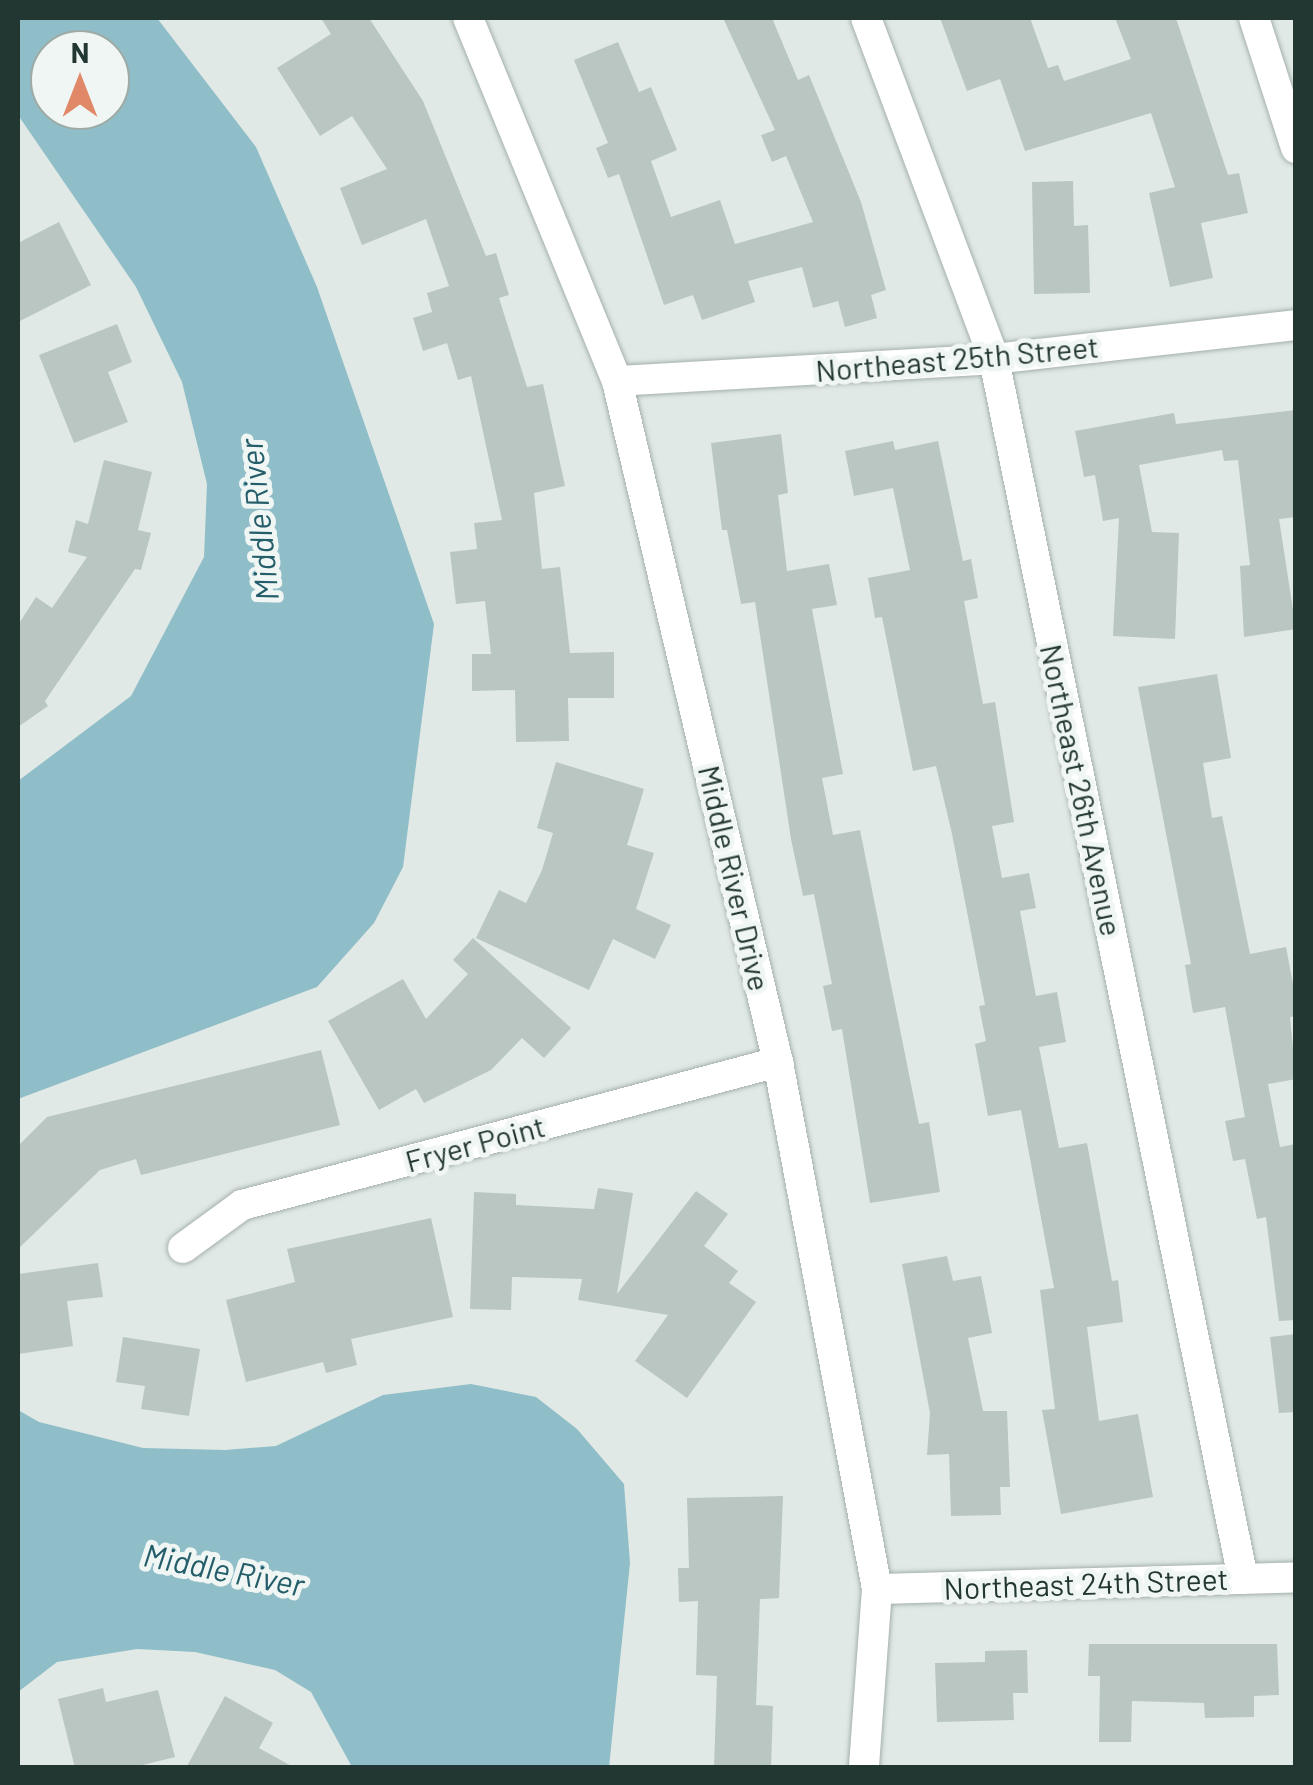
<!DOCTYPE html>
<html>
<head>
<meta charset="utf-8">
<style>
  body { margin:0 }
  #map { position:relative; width:1313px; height:1785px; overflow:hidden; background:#e0e9e5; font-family:Barlow,sans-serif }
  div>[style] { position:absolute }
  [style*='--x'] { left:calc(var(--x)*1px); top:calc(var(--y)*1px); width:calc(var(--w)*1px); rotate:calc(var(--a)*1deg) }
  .water>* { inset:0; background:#8fbdc8 }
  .building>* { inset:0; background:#b9c6c1 }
  .roads { filter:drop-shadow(0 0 2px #a4b0ac) drop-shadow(0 0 2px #a4b0ac) }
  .street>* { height:30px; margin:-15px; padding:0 15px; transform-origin:15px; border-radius:15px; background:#fff }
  span { translate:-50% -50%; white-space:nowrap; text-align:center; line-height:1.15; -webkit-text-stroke:10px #f0f6f3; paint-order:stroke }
  .street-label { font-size:30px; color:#233732 }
  .water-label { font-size:32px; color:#255e6b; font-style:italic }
  .frame { position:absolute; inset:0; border:20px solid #233732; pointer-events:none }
  .north { position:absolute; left:30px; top:30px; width:100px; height:100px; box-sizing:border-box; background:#f0f6f3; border:2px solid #9eaaa6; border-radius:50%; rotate:0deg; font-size:28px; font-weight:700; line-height:40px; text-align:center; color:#233732 }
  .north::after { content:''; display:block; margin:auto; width:35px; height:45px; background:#e08867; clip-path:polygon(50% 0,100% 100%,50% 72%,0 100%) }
</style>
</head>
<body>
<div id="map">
  <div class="water">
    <i style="clip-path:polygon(evenodd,18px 18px,157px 18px,256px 147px,317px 287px,434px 624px,403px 867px,374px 923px,317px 987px,18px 1099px,18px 781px,131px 696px,204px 557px,207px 484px,182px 382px,136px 287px,18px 115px,18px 18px,50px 50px,110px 50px,110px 110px,50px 110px,50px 50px)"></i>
    <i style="clip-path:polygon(471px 1384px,536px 1397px,577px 1429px,624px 1484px,630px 1563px,609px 1767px,352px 1767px,311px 1692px,275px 1670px,195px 1652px,137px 1649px,57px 1662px,18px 1692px,18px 1410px,39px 1422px,143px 1448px,225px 1450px,276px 1446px,383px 1395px)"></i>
  </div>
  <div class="building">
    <i style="clip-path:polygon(321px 18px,369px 18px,423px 101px,486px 256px,496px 253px,509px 295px,499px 298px,527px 387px,543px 384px,565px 486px,534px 493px,542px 569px,560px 567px,570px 653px,614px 652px,614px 698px,568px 698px,569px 741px,516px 742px,515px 690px,472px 691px,472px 654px,491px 654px,485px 601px,456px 604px,450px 552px,477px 549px,474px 523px,502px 520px,471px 376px,458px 380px,447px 343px,423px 351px,413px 318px,432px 312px,427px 293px,449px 286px,426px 219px,362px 245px,340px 188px,387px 169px,352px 116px,320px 136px,277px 68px,331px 34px)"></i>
    <i style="clip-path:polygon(723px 18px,772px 18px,798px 80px,809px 75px,861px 202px,886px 290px,871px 295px,877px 318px,845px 327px,838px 301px,813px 308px,802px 267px,748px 281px,755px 302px,702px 320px,693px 295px,664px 305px,619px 174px,608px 178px,596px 148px,608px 143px,574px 60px,618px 42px,639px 92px,651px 87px,677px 150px,651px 161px,671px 217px,720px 200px,735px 244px,813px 222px,786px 156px,772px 162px,761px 135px,775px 130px)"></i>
    <i style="clip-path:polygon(940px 18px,1030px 18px,1048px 68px,1058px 65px,1064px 81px,1131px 59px,1115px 18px,1176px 18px,1228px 175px,1239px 173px,1248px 213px,1201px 223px,1213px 278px,1170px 287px,1149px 193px,1175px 187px,1151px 113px,1025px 151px,1000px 79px,967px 91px)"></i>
    <i style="clip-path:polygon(1073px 181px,1074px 226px,1088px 225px,1090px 293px,1034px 294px,1032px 182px)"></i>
    <i style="clip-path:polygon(59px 222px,91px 285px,18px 322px,18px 243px)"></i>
    <i style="clip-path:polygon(117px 324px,132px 362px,108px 372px,128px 422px,74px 443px,39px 355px)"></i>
    <i style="clip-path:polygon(1296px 410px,1296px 517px,1279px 519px,1296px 629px,1244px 637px,1240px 566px,1250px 565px,1238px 460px,1224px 461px,1222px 450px,1139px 465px,1152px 532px,1179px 533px,1175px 639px,1113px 636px,1119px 518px,1103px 521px,1095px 475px,1084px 477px,1075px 431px,1174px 413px,1176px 424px)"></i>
    <i style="clip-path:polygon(781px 434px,788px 493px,778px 495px,787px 571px,829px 564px,837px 605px,812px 609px,843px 774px,822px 778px,833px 835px,860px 830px,919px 1124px,929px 1122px,940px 1192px,870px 1203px,842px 1029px,832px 1031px,823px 986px,832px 984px,814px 894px,803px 896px,791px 839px,755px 602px,741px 604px,727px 530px,722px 530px,711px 443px)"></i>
    <i style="clip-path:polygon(893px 441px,895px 450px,938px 441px,963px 561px,971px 559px,978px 598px,964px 601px,983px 704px,995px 702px,1014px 822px,992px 826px,1002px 878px,1029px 873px,1036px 908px,1020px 911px,1036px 996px,1057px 992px,1066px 1042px,1039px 1047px,1059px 1148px,1087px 1143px,1112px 1281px,1118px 1280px,1123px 1322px,1087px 1327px,1099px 1421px,1138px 1414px,1153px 1497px,1061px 1514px,1042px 1410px,1055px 1409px,1040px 1290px,1054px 1288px,1021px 1110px,988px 1116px,975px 1044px,986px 1041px,979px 1006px,985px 1005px,952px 834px,936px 766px,913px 771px,882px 617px,875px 618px,868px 578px,910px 570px,893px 488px,854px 496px,845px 451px)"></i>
    <i style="clip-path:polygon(104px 460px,152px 472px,138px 530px,151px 533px,141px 570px,135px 569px,45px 701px,48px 706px,18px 727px,18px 625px,36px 597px,52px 608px,87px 557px,68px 552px,76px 520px,88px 524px)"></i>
    <i style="clip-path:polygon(1217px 674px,1231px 758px,1203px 763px,1212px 818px,1222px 816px,1250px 954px,1286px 947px,1296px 1000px,1296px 1016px,1290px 1017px,1296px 1079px,1268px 1084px,1280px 1147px,1296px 1144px,1296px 1320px,1279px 1321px,1266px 1217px,1257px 1219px,1245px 1159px,1233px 1161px,1225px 1121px,1245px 1117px,1225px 1007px,1193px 1013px,1185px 965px,1191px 964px,1138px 687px)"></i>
    <i style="clip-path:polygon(556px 762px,644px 789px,627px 845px,654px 853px,636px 909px,671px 925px,655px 959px,613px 939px,589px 990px,476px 938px,499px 890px,526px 903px,542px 870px,553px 833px,537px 828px)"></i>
    <i style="clip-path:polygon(473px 938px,571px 1028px,544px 1058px,522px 1038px,491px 1070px,424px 1103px,416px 1089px,379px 1110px,328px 1021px,403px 979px,426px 1019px,468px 974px,453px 960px)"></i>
    <i style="clip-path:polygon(321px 1050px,340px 1125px,141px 1175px,136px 1159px,100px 1170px,18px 1249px,18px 1146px,47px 1117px)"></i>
    <i style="clip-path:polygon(598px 1188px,633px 1193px,617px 1294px,696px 1191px,728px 1214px,704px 1246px,738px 1271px,729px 1283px,756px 1302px,687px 1398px,635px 1361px,668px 1315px,578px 1300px,582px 1279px,512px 1277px,511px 1310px,470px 1309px,474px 1192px,516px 1194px,516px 1205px,594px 1209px)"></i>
    <i style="clip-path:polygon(431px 1218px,453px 1317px,351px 1339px,357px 1365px,326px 1373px,323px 1362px,246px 1382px,226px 1300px,295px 1282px,287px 1249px)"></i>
    <i style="clip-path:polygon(947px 1256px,953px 1281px,981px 1276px,992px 1333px,968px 1338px,983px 1411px,1007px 1411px,1010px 1487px,1000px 1487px,1001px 1515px,951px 1516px,949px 1454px,927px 1455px,930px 1413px,902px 1264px)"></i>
    <i style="clip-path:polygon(98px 1263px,103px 1297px,67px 1301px,73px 1346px,18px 1354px,18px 1274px)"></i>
    <i style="clip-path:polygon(1296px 1334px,1296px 1412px,1279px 1413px,1270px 1337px)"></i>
    <i style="clip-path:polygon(123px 1337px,200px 1349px,189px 1416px,141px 1409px,145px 1386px,116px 1382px)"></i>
    <i style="clip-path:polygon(783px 1496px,779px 1598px,760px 1599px,756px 1705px,773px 1706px,771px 1768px,714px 1768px,717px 1676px,696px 1675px,698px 1601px,679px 1602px,678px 1568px,689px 1568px,687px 1498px)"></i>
    <i style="clip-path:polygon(1089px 1644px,1277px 1644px,1279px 1695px,1254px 1696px,1254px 1717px,1205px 1718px,1204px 1703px,1132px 1701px,1131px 1742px,1099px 1742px,1100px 1676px,1088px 1676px)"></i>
    <i style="clip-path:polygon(1027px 1650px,1028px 1693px,1013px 1693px,1014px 1720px,937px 1722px,935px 1663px,985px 1662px,985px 1651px)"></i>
    <i style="clip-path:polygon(103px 1688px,106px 1702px,158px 1690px,175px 1757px,131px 1768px,75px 1768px,58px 1699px)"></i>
    <i style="clip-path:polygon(225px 1696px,273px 1723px,259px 1748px,295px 1768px,186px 1768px)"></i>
  </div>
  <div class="roads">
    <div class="street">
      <i style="--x:468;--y:18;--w:392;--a:67.7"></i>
      <i style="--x:617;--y:381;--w:700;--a:76.7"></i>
      <i style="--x:778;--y:1062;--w:536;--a:79.36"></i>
      <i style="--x:877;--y:1589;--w:179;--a:94.2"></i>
      <i style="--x:866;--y:18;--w:364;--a:69.4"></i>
      <i style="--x:994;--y:359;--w:1245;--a:78.46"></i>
      <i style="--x:1254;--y:18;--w:137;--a:72.1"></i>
      <i style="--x:617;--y:381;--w:378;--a:-3.3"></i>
      <i style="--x:994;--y:359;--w:304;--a:-6.4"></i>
      <i style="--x:183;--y:1248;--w:73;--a:-36.1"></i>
      <i style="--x:242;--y:1205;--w:555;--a:-14.94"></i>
      <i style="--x:877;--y:1589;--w:419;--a:-1.6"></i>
    </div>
  </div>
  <div class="street-label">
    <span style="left:957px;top:358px;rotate:-5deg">Northeast 25th Street</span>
    <span style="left:1082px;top:790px;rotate:78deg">Northeast 26th Avenue</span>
    <span style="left:735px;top:878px;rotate:77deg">Middle River Drive</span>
    <span style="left:475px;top:1143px;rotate:-15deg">Fryer Point</span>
    <span style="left:1086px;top:1583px;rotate:-2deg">Northeast 24th Street</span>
  </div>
  <div class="water-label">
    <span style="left:258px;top:520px;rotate:-96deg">Middle River</span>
    <span style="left:224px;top:1569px;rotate:11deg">Middle River</span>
  </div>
  <div class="frame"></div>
  <div class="north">N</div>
</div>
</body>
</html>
